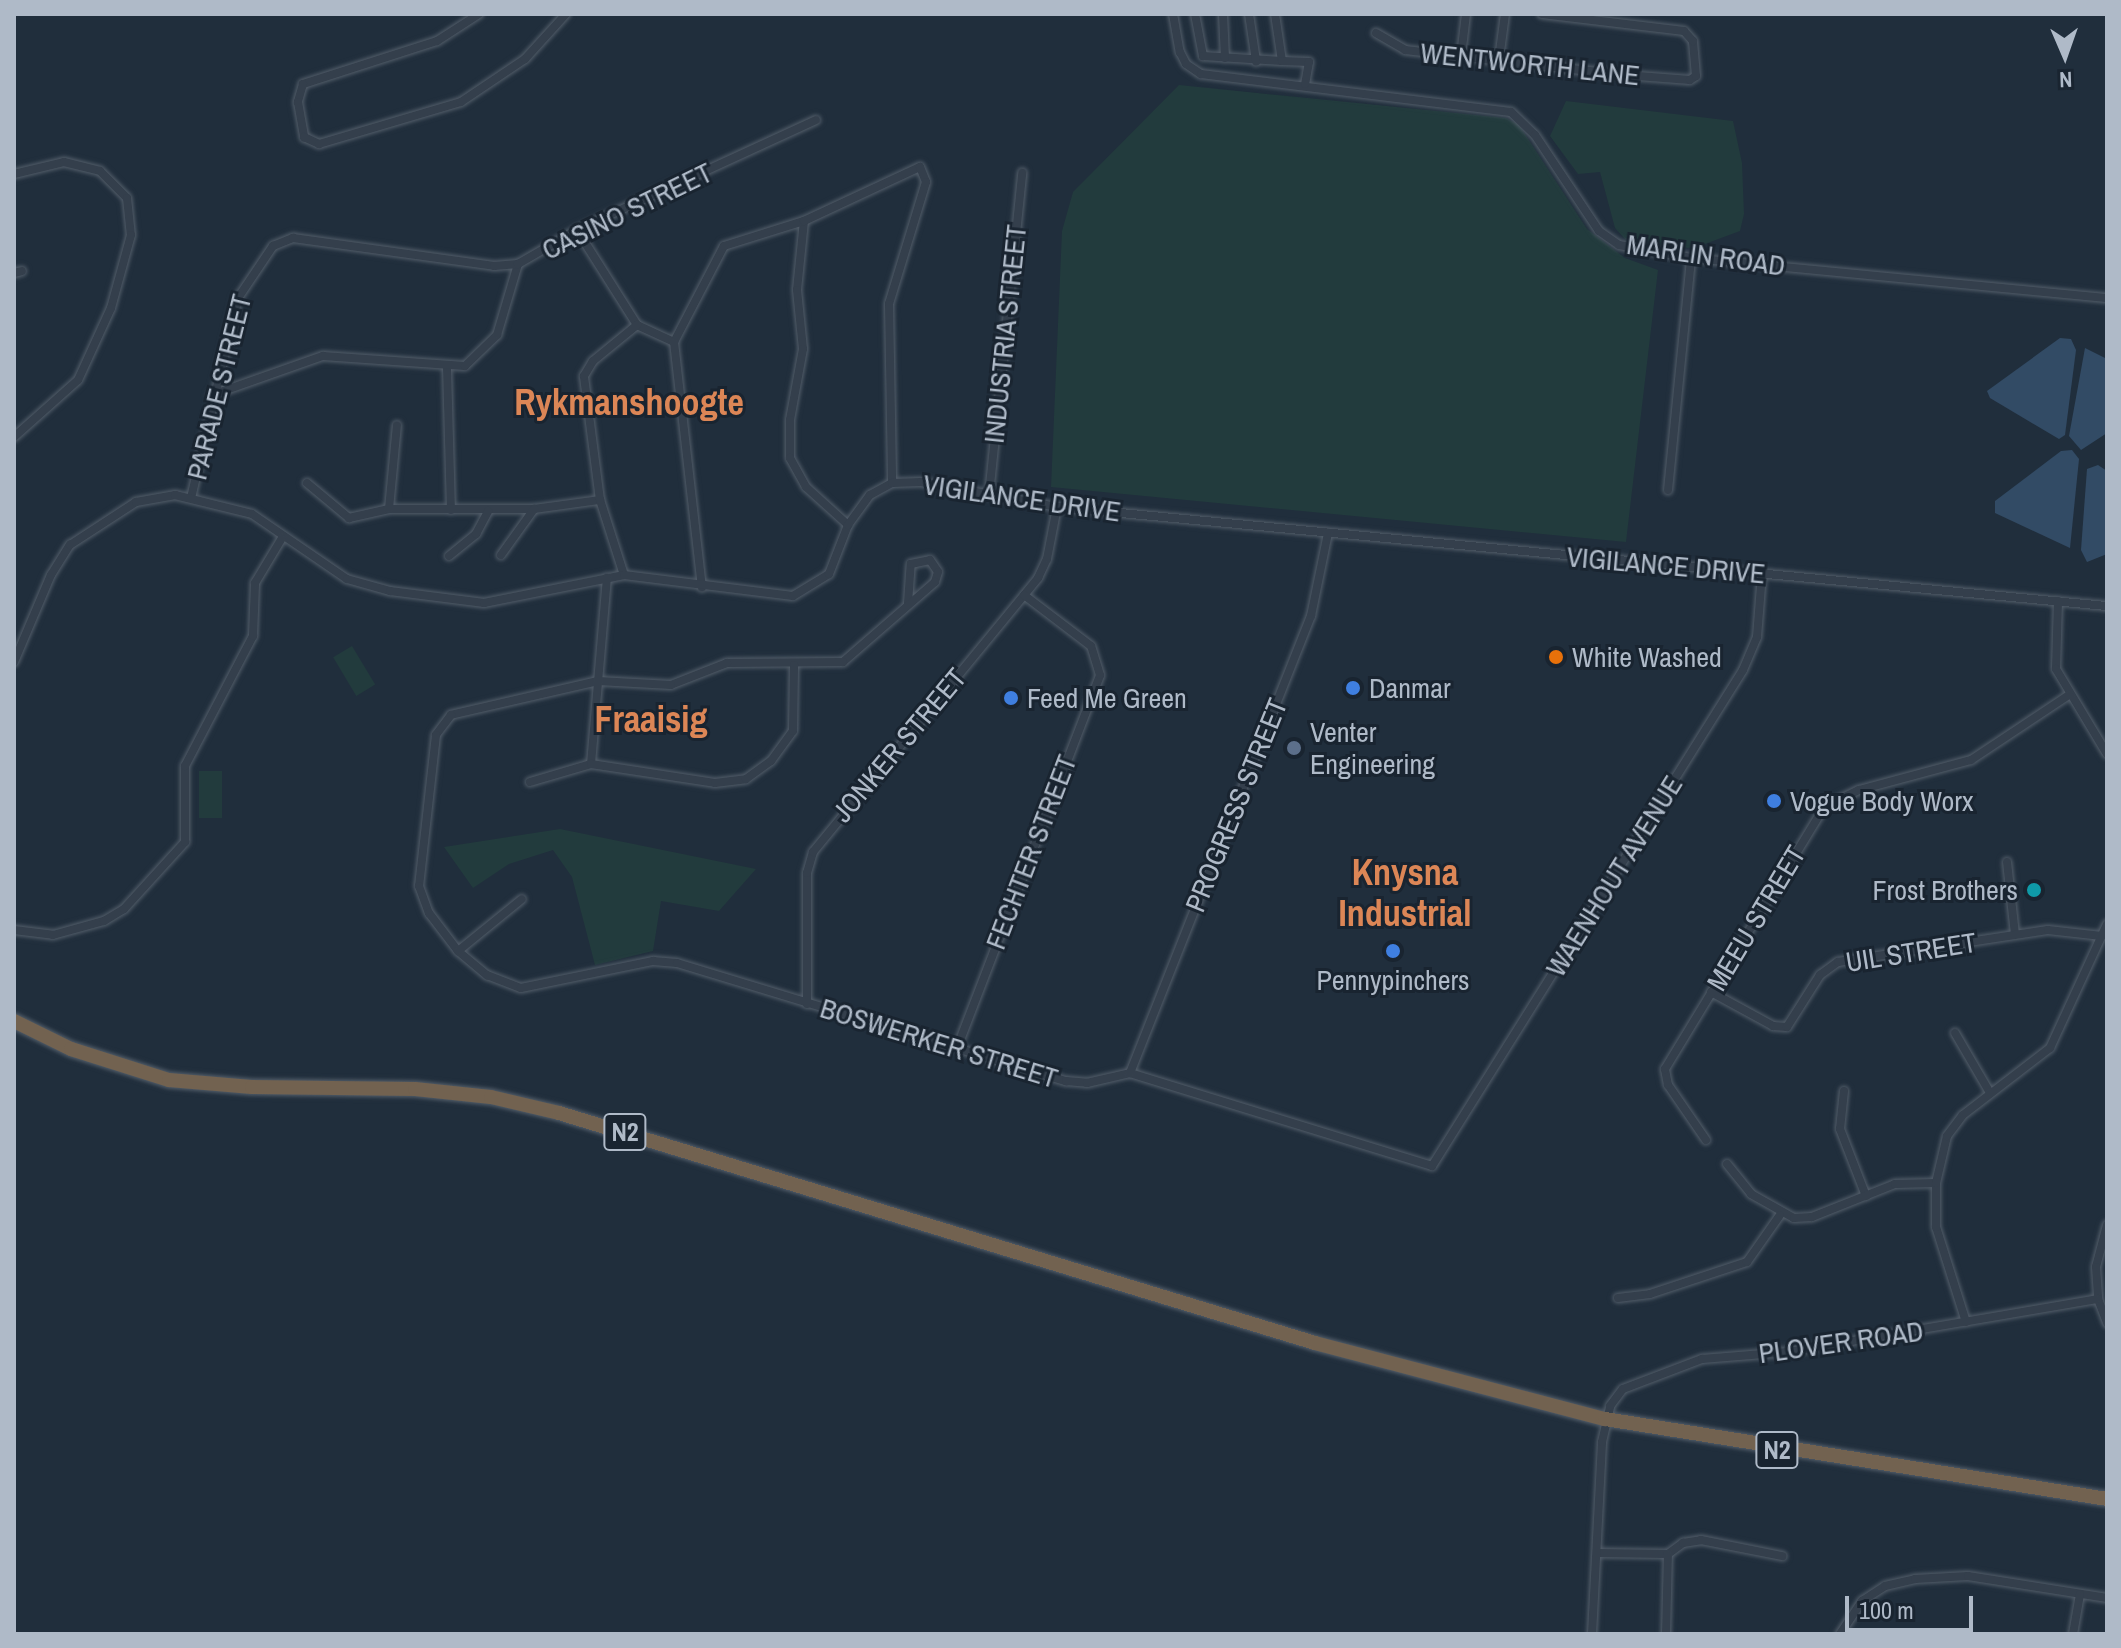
<!DOCTYPE html>
<html>
<head>
<meta charset="utf-8">
<style>
  body { margin:0 }
  #map { position:relative; width:2121px; height:1648px; overflow:hidden; background:#202e3c; font-family:"Archivo Narrow",sans-serif }
  div>[style] { position:absolute }
  [style*='--x'] { left:calc(var(--x)*1px); top:calc(var(--y)*1px); width:calc(var(--w)*1px); rotate:calc(var(--a)*1deg) }
  .green>* { inset:0; background:#223b3d; transform-origin:0 0 }
  .water>* { inset:0; background:#324b65 }
  .roads { filter:drop-shadow(0 0 2px #525d69) drop-shadow(0 0 2px #525d69) }
  .street>* { height:8px; margin:-4px; padding:0 4px; transform-origin:4px; border-radius:4px; background:#343f4c }
  .highway>* { height:14px; margin:-7px; padding:0 7px; transform-origin:7px; border-radius:7px; background:#726250 }
  .dots>* { width:22px; height:22px; translate:-50% -50%; box-sizing:border-box; border:4px solid #192430; border-radius:50% }
  span { translate:-50% -50%; white-space:nowrap; text-align:center; line-height:1.15; -webkit-text-stroke:6px #192430; paint-order:stroke }
  .shield-label span { padding:2px 6px; background:#192430; border:2px solid; border-radius:6px; -webkit-text-stroke-width:0 }
  .shield-label { font-size:26px; color:#afbac8; font-weight:700 }
  .street-label { font-size:28px; color:#afbac8 }
  .poi-label { font-size:28px; color:#afbac8 }
  .left { translate:0 -50%; text-align:left }
  .right { translate:-100% -50%; text-align:right }
  .district-label { font-size:36px; color:#dc8656; font-weight:700 }
  .frame { position:absolute; inset:0; border:16px solid #afbac8; pointer-events:none }
  .north { position:absolute; left:2025px; top:16px; width:80px; height:80px; -webkit-text-stroke:6px #192430; paint-order:stroke; rotate:178deg; font-size:22px; font-weight:700; line-height:32px; text-align:center; color:#afbac8 }
  .north::after { content:''; display:block; margin:auto; width:28px; height:36px; background:#afbac8; clip-path:polygon(50% 0,100% 100%,50% 72%,0 100%) }
  .scale { position:absolute; left:1845px; top:1596px; width:128px; height:36px; box-sizing:border-box; border:4px solid #afbac8; border-top:0; padding-left:10px; font-size:24px; line-height:28px; white-space:nowrap; color:#afbac8; -webkit-text-stroke:6px #192430; paint-order:stroke }
</style>
</head>
<body>
<div id="map">
  <div class="green">
    <i style="clip-path:polygon(1179px 85px,1506px 118px,1519px 125px,1587px 229px,1625px 258px,1658px 270px,1626px 542px,1051px 487px,1062px 231px,1073px 192px)"></i>
    <i style="clip-path:polygon(1566px 101px,1733px 121px,1742px 163px,1744px 214px,1740px 231px,1694px 248px,1645px 246px,1625px 239px,1615px 228px,1600px 172px,1578px 174px,1550px 136px)"></i>
    <i style="left:352px;top:646px;width:45px;height:22px;rotate:59deg"></i>
    <i style="left:199px;top:771px;width:23px;height:47px"></i>
    <i style="clip-path:polygon(560px 829px,756px 869px,719px 911px,661px 901px,653px 951px,595px 965px,572px 877px,553px 850px,509px 864px,473px 888px,444px 847px)"></i>
  </div>
  <div class="water">
    <i style="clip-path:polygon(2060px 338px,2071px 339px,2076px 350px,2065px 435px,2059px 439px,1990px 398px,1987px 391px)"></i>
    <i style="clip-path:polygon(2085px 348px,2107px 359px,2107px 433px,2081px 450px,2069px 436px)"></i>
    <i style="clip-path:polygon(2072px 450px,2079px 459px,2070px 548px,1995px 513px,1995px 501px,2061px 451px)"></i>
    <i style="clip-path:polygon(2098px 465px,2107px 471px,2107px 554px,2087px 562px,2081px 550px,2087px 469px)"></i>
  </div>
  <div class="roads">
    <div class="street">
      <i style="--x:479;--y:14;--w:50;--a:147.3"></i>
      <i style="--x:437;--y:41;--w:141;--a:162.2"></i>
      <i style="--x:303;--y:84;--w:19;--a:106"></i>
      <i style="--x:298;--y:102;--w:36;--a:80"></i>
      <i style="--x:304;--y:137;--w:17;--a:25"></i>
      <i style="--x:319;--y:144;--w:148;--a:-16.5"></i>
      <i style="--x:461;--y:102;--w:77;--a:-33.9"></i>
      <i style="--x:525;--y:59;--w:61;--a:-47.7"></i>
      <i style="--x:1173;--y:14;--w:39;--a:80"></i>
      <i style="--x:1180;--y:52;--w:13;--a:63"></i>
      <i style="--x:1186;--y:64;--w:18;--a:34"></i>
      <i style="--x:1201;--y:74;--w:312;--a:7"></i>
      <i style="--x:1511;--y:112;--w:33;--a:44"></i>
      <i style="--x:1535;--y:135;--w:115;--a:56.3"></i>
      <i style="--x:1599;--y:231;--w:24;--a:35"></i>
      <i style="--x:1619;--y:245;--w:73;--a:10.2"></i>
      <i style="--x:1691;--y:258;--w:418;--a:5.5"></i>
      <i style="--x:1195;--y:14;--w:43;--a:79.2"></i>
      <i style="--x:1203;--y:56;--w:79;--a:3.6"></i>
      <i style="--x:1282;--y:61;--w:48;--a:-98.5"></i>
      <i style="--x:1223;--y:14;--w:44;--a:87.4"></i>
      <i style="--x:1249;--y:14;--w:48;--a:81.5"></i>
      <i style="--x:1376;--y:33;--w:34;--a:30"></i>
      <i style="--x:1405;--y:50;--w:221;--a:6.5"></i>
      <i style="--x:1625;--y:75;--w:65;--a:4.4"></i>
      <i style="--x:1690;--y:80;--w:7;--a:-34"></i>
      <i style="--x:1696;--y:76;--w:35;--a:-95"></i>
      <i style="--x:1693;--y:41;--w:13;--a:-132"></i>
      <i style="--x:1684;--y:31;--w:143;--a:-173.2"></i>
      <i style="--x:1461;--y:56;--w:42;--a:-83.2"></i>
      <i style="--x:1499;--y:59;--w:45;--a:-82.4"></i>
      <i style="--x:1282;--y:61;--w:27;--a:2"></i>
      <i style="--x:1309;--y:62;--w:22;--a:100"></i>
      <i style="--x:14;--y:174;--w:51;--a:-13.5"></i>
      <i style="--x:64;--y:162;--w:37;--a:14"></i>
      <i style="--x:100;--y:171;--w:38;--a:45"></i>
      <i style="--x:127;--y:198;--w:37;--a:84"></i>
      <i style="--x:131;--y:235;--w:76;--a:105.3"></i>
      <i style="--x:111;--y:308;--w:79;--a:114.6"></i>
      <i style="--x:78;--y:380;--w:86;--a:138.3"></i>
      <i style="--x:804;--y:221;--w:69;--a:95.8"></i>
      <i style="--x:797;--y:290;--w:59;--a:84.2"></i>
      <i style="--x:803;--y:349;--w:72;--a:100.4"></i>
      <i style="--x:790;--y:420;--w:38;--a:90"></i>
      <i style="--x:790;--y:458;--w:33;--a:61"></i>
      <i style="--x:806;--y:487;--w:57;--a:42.1"></i>
      <i style="--x:577;--y:230;--w:112;--a:57.7"></i>
      <i style="--x:14;--y:273;--w:8;--a:-14"></i>
      <i style="--x:637;--y:325;--w:41;--a:24.7"></i>
      <i style="--x:674;--y:342;--w:108;--a:-62.5"></i>
      <i style="--x:724;--y:246;--w:84;--a:-17.4"></i>
      <i style="--x:804;--y:221;--w:128;--a:-25"></i>
      <i style="--x:920;--y:167;--w:16;--a:68"></i>
      <i style="--x:926;--y:182;--w:127;--a:106.9"></i>
      <i style="--x:889;--y:304;--w:179;--a:89"></i>
      <i style="--x:674;--y:342;--w:247;--a:83.5"></i>
      <i style="--x:447;--y:368;--w:142;--a:88.4"></i>
      <i style="--x:212;--y:395;--w:118;--a:-19.4"></i>
      <i style="--x:323;--y:356;--w:142;--a:4"></i>
      <i style="--x:465;--y:366;--w:45;--a:-44.1"></i>
      <i style="--x:497;--y:335;--w:74;--a:-73.5"></i>
      <i style="--x:307;--y:483;--w:55;--a:39.8"></i>
      <i style="--x:349;--y:518;--w:41;--a:-12.7"></i>
      <i style="--x:389;--y:509;--w:145;--a:0"></i>
      <i style="--x:534;--y:509;--w:67;--a:-7.8"></i>
      <i style="--x:1668;--y:490;--w:233;--a:-84.3"></i>
      <i style="--x:989;--y:495;--w:324;--a:-84.1"></i>
      <i style="--x:191;--y:498;--w:205;--a:-76.8"></i>
      <i style="--x:238;--y:298;--w:63;--a:-56.1"></i>
      <i style="--x:273;--y:246;--w:22;--a:-22"></i>
      <i style="--x:293;--y:238;--w:203;--a:7.9"></i>
      <i style="--x:494;--y:266;--w:24;--a:-5"></i>
      <i style="--x:518;--y:264;--w:68;--a:-30"></i>
      <i style="--x:577;--y:230;--w:263;--a:-24.7"></i>
      <i style="--x:389;--y:509;--w:84;--a:-84.6"></i>
      <i style="--x:501;--y:555;--w:57;--a:-54.3"></i>
      <i style="--x:449;--y:556;--w:35;--a:-39"></i>
      <i style="--x:476;--y:534;--w:26;--a:-62"></i>
      <i style="--x:624;--y:575;--w:79;--a:-107.7"></i>
      <i style="--x:600;--y:500;--w:125;--a:-97.4"></i>
      <i style="--x:584;--y:376;--w:17;--a:-59"></i>
      <i style="--x:593;--y:361;--w:57;--a:-39.3"></i>
      <i style="--x:2058;--y:601;--w:68;--a:91.7"></i>
      <i style="--x:2056;--y:669;--w:99;--a:59"></i>
      <i style="--x:908;--y:603;--w:39;--a:-86"></i>
      <i style="--x:911;--y:564;--w:19;--a:-12"></i>
      <i style="--x:930;--y:560;--w:14;--a:56"></i>
      <i style="--x:938;--y:572;--w:10;--a:107"></i>
      <i style="--x:935;--y:582;--w:122;--a:139"></i>
      <i style="--x:843;--y:662;--w:116;--a:179.5"></i>
      <i style="--x:727;--y:663;--w:60;--a:158.6"></i>
      <i style="--x:671;--y:685;--w:73;--a:-176.9"></i>
      <i style="--x:598;--y:681;--w:151;--a:167"></i>
      <i style="--x:451;--y:715;--w:25;--a:127"></i>
      <i style="--x:436;--y:735;--w:152;--a:96.4"></i>
      <i style="--x:419;--y:886;--w:29;--a:70"></i>
      <i style="--x:429;--y:913;--w:48;--a:52.7"></i>
      <i style="--x:458;--y:951;--w:38;--a:40"></i>
      <i style="--x:487;--y:975;--w:36;--a:21"></i>
      <i style="--x:521;--y:988;--w:135;--a:-11.6"></i>
      <i style="--x:653;--y:961;--w:24;--a:5"></i>
      <i style="--x:677;--y:963;--w:407;--a:16.9"></i>
      <i style="--x:1066;--y:1081;--w:21;--a:5"></i>
      <i style="--x:1087;--y:1083;--w:44;--a:-13.1"></i>
      <i style="--x:1130;--y:1073;--w:316;--a:17.1"></i>
      <i style="--x:1432;--y:1166;--w:585;--a:-57.91"></i>
      <i style="--x:1743;--y:670;--w:36;--a:-67"></i>
      <i style="--x:1757;--y:637;--w:63;--a:-85.5"></i>
      <i style="--x:14;--y:662;--w:95;--a:-67"></i>
      <i style="--x:51;--y:575;--w:36;--a:-58"></i>
      <i style="--x:70;--y:545;--w:79;--a:-33.1"></i>
      <i style="--x:136;--y:502;--w:40;--a:-10"></i>
      <i style="--x:175;--y:495;--w:79;--a:13.9"></i>
      <i style="--x:252;--y:514;--w:115;--a:34.4"></i>
      <i style="--x:347;--y:579;--w:45;--a:15.6"></i>
      <i style="--x:390;--y:591;--w:95;--a:7.3"></i>
      <i style="--x:484;--y:603;--w:143;--a:-11.3"></i>
      <i style="--x:624;--y:575;--w:170;--a:7.1"></i>
      <i style="--x:793;--y:596;--w:42;--a:-31.4"></i>
      <i style="--x:829;--y:574;--w:53;--a:-68.8"></i>
      <i style="--x:848;--y:525;--w:37;--a:-54"></i>
      <i style="--x:870;--y:495;--w:25;--a:-29"></i>
      <i style="--x:892;--y:483;--w:29;--a:-2"></i>
      <i style="--x:921;--y:482;--w:138;--a:10.4"></i>
      <i style="--x:1057;--y:507;--w:1055;--a:5.39"></i>
      <i style="--x:591;--y:764;--w:187;--a:-85.1"></i>
      <i style="--x:530;--y:782;--w:64;--a:-16.4"></i>
      <i style="--x:591;--y:764;--w:125;--a:8.7"></i>
      <i style="--x:715;--y:783;--w:31;--a:-7"></i>
      <i style="--x:746;--y:779;--w:31;--a:-36"></i>
      <i style="--x:771;--y:761;--w:37;--a:-54"></i>
      <i style="--x:793;--y:731;--w:66;--a:-89.1"></i>
      <i style="--x:2007;--y:862;--w:72;--a:83.7"></i>
      <i style="--x:14;--y:930;--w:39;--a:7"></i>
      <i style="--x:53;--y:935;--w:53;--a:-15.4"></i>
      <i style="--x:104;--y:921;--w:23;--a:-31"></i>
      <i style="--x:124;--y:909;--w:91;--a:-47.7"></i>
      <i style="--x:185;--y:842;--w:76;--a:-90"></i>
      <i style="--x:185;--y:766;--w:147;--a:-62.4"></i>
      <i style="--x:253;--y:636;--w:53;--a:-87.8"></i>
      <i style="--x:255;--y:583;--w:52;--a:-59"></i>
      <i style="--x:458;--y:951;--w:82;--a:-39.1"></i>
      <i style="--x:1711;--y:992;--w:71;--a:28.7"></i>
      <i style="--x:1773;--y:1026;--w:14;--a:4"></i>
      <i style="--x:1787;--y:1027;--w:62;--a:-57.6"></i>
      <i style="--x:1820;--y:975;--w:22;--a:-36"></i>
      <i style="--x:1838;--y:962;--w:212;--a:-8.7"></i>
      <i style="--x:2048;--y:930;--w:54;--a:6.3"></i>
      <i style="--x:807;--y:1004;--w:131;--a:-90"></i>
      <i style="--x:807;--y:873;--w:22;--a:-74"></i>
      <i style="--x:813;--y:852;--w:355;--a:-50.6"></i>
      <i style="--x:1038;--y:578;--w:21;--a:-65"></i>
      <i style="--x:1047;--y:559;--w:53;--a:-79.1"></i>
      <i style="--x:1955;--y:1033;--w:69;--a:59.7"></i>
      <i style="--x:957;--y:1048;--w:399;--a:-69"></i>
      <i style="--x:1100;--y:675;--w:30;--a:-107"></i>
      <i style="--x:1091;--y:646;--w:84;--a:-142.7"></i>
      <i style="--x:1130;--y:1073;--w:492;--a:-68.4"></i>
      <i style="--x:1311;--y:616;--w:85;--a:-78.4"></i>
      <i style="--x:1844;--y:1091;--w:38;--a:96"></i>
      <i style="--x:1840;--y:1129;--w:72;--a:68.8"></i>
      <i style="--x:1706;--y:1140;--w:67;--a:-124.6"></i>
      <i style="--x:1668;--y:1085;--w:16;--a:-101"></i>
      <i style="--x:1665;--y:1069;--w:306;--a:-58.7"></i>
      <i style="--x:1824;--y:807;--w:39;--a:-26"></i>
      <i style="--x:1859;--y:790;--w:116;--a:-15"></i>
      <i style="--x:1971;--y:760;--w:118;--a:-33.6"></i>
      <i style="--x:1727;--y:1164;--w:38;--a:51"></i>
      <i style="--x:1751;--y:1194;--w:49;--a:29.2"></i>
      <i style="--x:1794;--y:1218;--w:18;--a:-3"></i>
      <i style="--x:1812;--y:1217;--w:89;--a:-21.7"></i>
      <i style="--x:1895;--y:1184;--w:41;--a:-1.4"></i>
      <i style="--x:2107;--y:1225;--w:43;--a:104.7"></i>
      <i style="--x:2096;--y:1267;--w:32;--a:86"></i>
      <i style="--x:2098;--y:1299;--w:26;--a:69"></i>
      <i style="--x:1618;--y:1298;--w:32;--a:-7"></i>
      <i style="--x:1650;--y:1294;--w:102;--a:-18.3"></i>
      <i style="--x:1747;--y:1262;--w:57;--a:-54.9"></i>
      <i style="--x:1966;--y:1322;--w:100;--a:-107.5"></i>
      <i style="--x:1936;--y:1227;--w:44;--a:-90"></i>
      <i style="--x:1936;--y:1183;--w:48;--a:-76.8"></i>
      <i style="--x:1947;--y:1136;--w:26;--a:-53"></i>
      <i style="--x:1963;--y:1115;--w:110;--a:-37.6"></i>
      <i style="--x:2050;--y:1048;--w:136;--a:-65.3"></i>
      <i style="--x:1597;--y:1553;--w:71;--a:0.8"></i>
      <i style="--x:1668;--y:1554;--w:19;--a:-36"></i>
      <i style="--x:1683;--y:1543;--w:18;--a:-9"></i>
      <i style="--x:1701;--y:1540;--w:83;--a:11.2"></i>
      <i style="--x:1592;--y:1634;--w:192;--a:-87"></i>
      <i style="--x:1602;--y:1442;--w:37;--a:-77"></i>
      <i style="--x:1610;--y:1406;--w:21;--a:-53"></i>
      <i style="--x:1623;--y:1389;--w:85;--a:-20.8"></i>
      <i style="--x:1702;--y:1359;--w:86;--a:-4.7"></i>
      <i style="--x:1788;--y:1352;--w:314;--a:-9.7"></i>
      <i style="--x:1666;--y:1634;--w:80;--a:-88.6"></i>
      <i style="--x:1840;--y:1634;--w:40;--a:-56"></i>
      <i style="--x:1862;--y:1601;--w:27;--a:-33"></i>
      <i style="--x:1885;--y:1586;--w:31;--a:-13"></i>
      <i style="--x:1915;--y:1579;--w:53;--a:-3.2"></i>
      <i style="--x:1968;--y:1576;--w:141;--a:9"></i>
      <i style="--x:2073;--y:1634;--w:40;--a:-80"></i>
    </div>
    <div class="highway">
      <i style="--x:14;--y:1021;--w:64;--a:26.2"></i>
      <i style="--x:71;--y:1049;--w:103;--a:17.6"></i>
      <i style="--x:169;--y:1080;--w:83;--a:4.8"></i>
      <i style="--x:252;--y:1087;--w:163;--a:0.7"></i>
      <i style="--x:415;--y:1089;--w:76;--a:6"></i>
      <i style="--x:491;--y:1097;--w:70;--a:13.2"></i>
      <i style="--x:559;--y:1113;--w:790;--a:16.92"></i>
      <i style="--x:1315;--y:1343;--w:300;--a:14.7"></i>
      <i style="--x:1605;--y:1419;--w:508;--a:9.05"></i>
    </div>
  </div>
  <div class="dots">
    <i style="left:1556px;top:657px;background:#e8710a"></i>
    <i style="left:1353px;top:688px;background:#3f7fe0"></i>
    <i style="left:1011px;top:698px;background:#3f7fe0"></i>
    <i style="left:1294px;top:748px;background:#5c6f8a"></i>
    <i style="left:1774px;top:801px;background:#3f7fe0"></i>
    <i style="left:2034px;top:890px;background:#0f9aa8"></i>
    <i style="left:1393px;top:951px;background:#3f7fe0"></i>
  </div>
  <div class="shield-label">
    <span style="left:625px;top:1132px">N2</span>
    <span style="left:1777px;top:1450px">N2</span>
  </div>
  <div class="street-label">
    <span style="left:1530px;top:64px;rotate:6deg">WENTWORTH LANE</span>
    <span style="left:627px;top:211px;rotate:-26deg">CASINO STREET</span>
    <span style="left:1706px;top:255px;rotate:8deg">MARLIN ROAD</span>
    <span style="left:1005px;top:334px;rotate:-84deg">INDUSTRIA STREET</span>
    <span style="left:219px;top:387px;rotate:-76deg">PARADE STREET</span>
    <span style="left:1022px;top:498px;rotate:8deg">VIGILANCE DRIVE</span>
    <span style="left:1666px;top:565px;rotate:5deg">VIGILANCE DRIVE</span>
    <span style="left:899px;top:745px;rotate:-50deg">JONKER STREET</span>
    <span style="left:1236px;top:805px;rotate:-68deg">PROGRESS STREET</span>
    <span style="left:1031px;top:852px;rotate:-69deg">FECHTER STREET</span>
    <span style="left:1614px;top:876px;rotate:-58deg">WAENHOUT AVENUE</span>
    <span style="left:1756px;top:918px;rotate:-59deg">MEEU STREET</span>
    <span style="left:1911px;top:952px;rotate:-9deg">UIL STREET</span>
    <span style="left:939px;top:1043px;rotate:17deg">BOSWERKER STREET</span>
    <span style="left:1841px;top:1342px;rotate:-8deg">PLOVER ROAD</span>
  </div>
  <div class="poi-label">
    <span class="left" style="left:1572px;top:657px">White Washed</span>
    <span class="left" style="left:1369px;top:688px">Danmar</span>
    <span class="left" style="left:1027px;top:698px">Feed Me Green</span>
    <span class="left" style="left:1310px;top:748px">Venter<br>Engineering</span>
    <span class="left" style="left:1790px;top:801px">Vogue Body Worx</span>
    <span class="right" style="left:2018px;top:890px">Frost Brothers</span>
    <span style="left:1393px;top:980px">Pennypinchers</span>
  </div>
  <div class="district-label">
    <span style="left:629px;top:403px">Rykmanshoogte</span>
    <span style="left:651px;top:720px">Fraaisig</span>
    <span style="left:1405px;top:893px">Knysna<br>Industrial</span>
  </div>
  <div class="frame"></div>
  <div class="north">N</div>
  <div class="scale">100 m</div>
</div>
</body>
</html>
